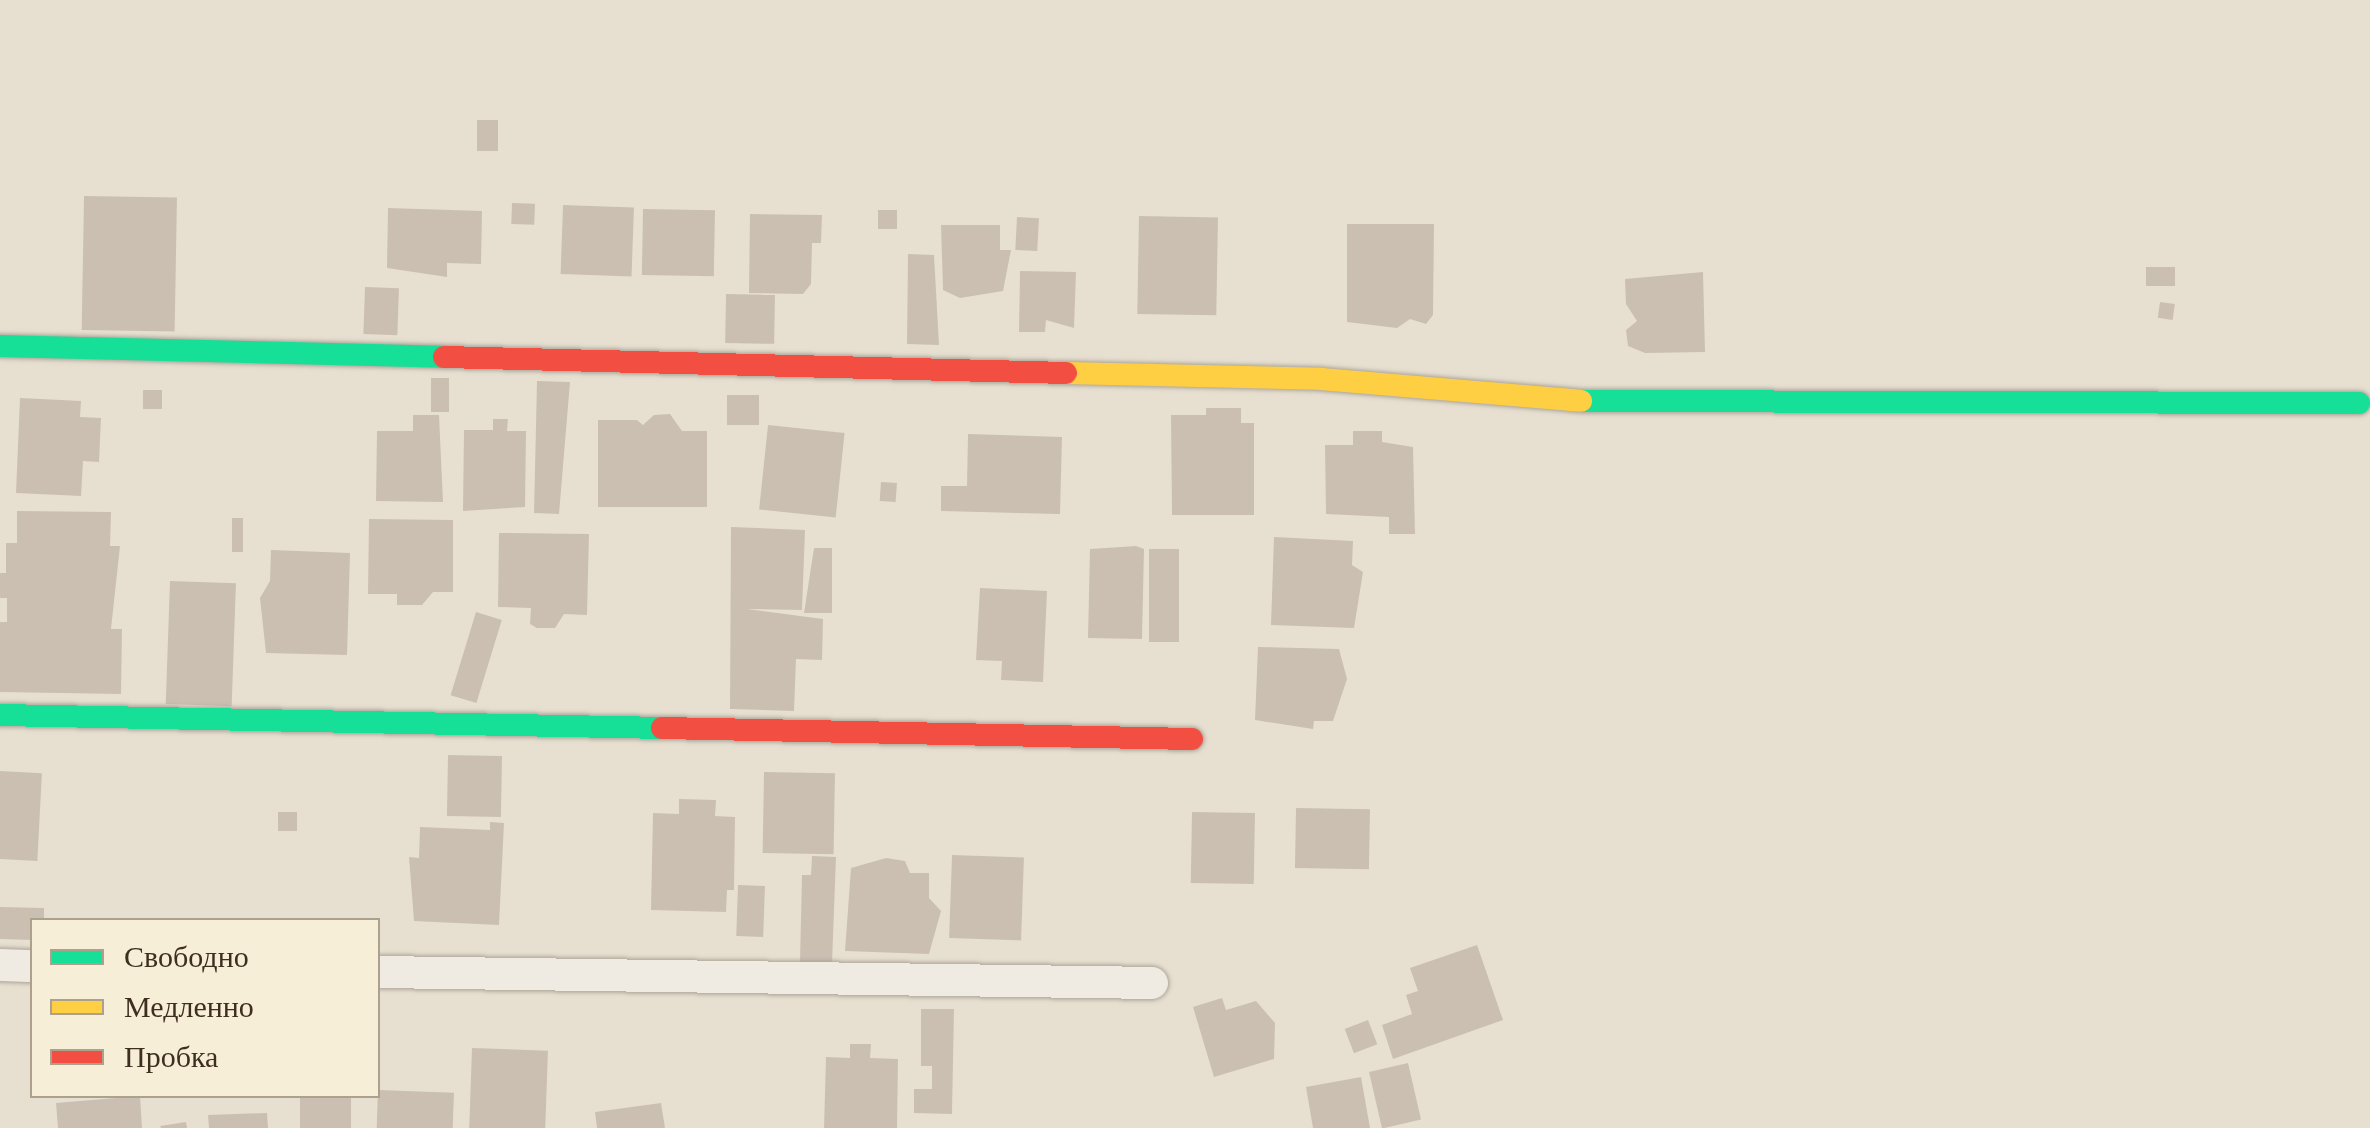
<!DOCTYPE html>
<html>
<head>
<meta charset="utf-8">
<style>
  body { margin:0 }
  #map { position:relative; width:2370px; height:1128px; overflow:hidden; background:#e7e0d1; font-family:"Times New Roman",serif }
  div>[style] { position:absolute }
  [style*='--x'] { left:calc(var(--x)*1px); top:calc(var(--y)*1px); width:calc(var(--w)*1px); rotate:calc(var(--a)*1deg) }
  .building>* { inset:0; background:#cbbfb2; transform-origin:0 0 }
  .roads { filter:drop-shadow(0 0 2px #ada599) drop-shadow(0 0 2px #ada599) }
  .street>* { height:32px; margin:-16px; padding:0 16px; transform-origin:16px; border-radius:16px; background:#efebe3 }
  .fast>* { height:22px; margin:-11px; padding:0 11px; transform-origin:11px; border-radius:11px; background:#16e098 }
  .slow>* { height:22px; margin:-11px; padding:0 11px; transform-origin:11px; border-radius:11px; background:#ffcf43 }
  .jam>* { height:22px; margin:-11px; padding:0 11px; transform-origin:11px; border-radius:11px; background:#f24e42 }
  span { translate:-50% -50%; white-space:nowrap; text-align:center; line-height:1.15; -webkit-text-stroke:9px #f7eed8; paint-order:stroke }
  .legend { position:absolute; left:30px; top:918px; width:350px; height:180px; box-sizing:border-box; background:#f7eed8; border:2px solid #ada18e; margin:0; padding:12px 18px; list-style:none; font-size:30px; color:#3d2e20 }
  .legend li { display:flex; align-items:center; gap:20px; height:50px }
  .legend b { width:50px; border:2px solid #ada18e }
</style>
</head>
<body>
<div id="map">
  <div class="building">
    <i style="left:477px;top:120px;width:21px;height:31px"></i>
    <i style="left:84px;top:196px;width:93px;height:134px;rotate:1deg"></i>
    <i style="left:512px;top:203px;width:23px;height:21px;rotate:2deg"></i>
    <i style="left:563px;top:205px;width:71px;height:69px;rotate:2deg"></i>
    <i style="clip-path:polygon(388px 208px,482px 211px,481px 264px,447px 263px,447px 277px,387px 268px)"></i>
    <i style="left:643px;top:209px;width:72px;height:66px;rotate:1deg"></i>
    <i style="left:897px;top:210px;width:19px;height:19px;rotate:90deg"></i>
    <i style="clip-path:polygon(750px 214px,822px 215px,821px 243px,812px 243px,811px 284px,803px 294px,749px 293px)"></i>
    <i style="left:1139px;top:216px;width:79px;height:98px;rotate:1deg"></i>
    <i style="left:1017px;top:217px;width:22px;height:33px;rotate:3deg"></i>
    <i style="clip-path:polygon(1347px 224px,1434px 224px,1433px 315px,1426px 324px,1410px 319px,1397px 328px,1347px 322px)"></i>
    <i style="clip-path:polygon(941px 225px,1000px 225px,1000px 250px,1011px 250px,1003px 291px,960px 298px,943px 290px)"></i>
    <i style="clip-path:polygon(908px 254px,934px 255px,939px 345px,907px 344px)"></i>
    <i style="left:2146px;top:267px;width:29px;height:19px"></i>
    <i style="clip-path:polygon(1020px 271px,1076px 272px,1074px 328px,1046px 320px,1045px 332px,1019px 332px)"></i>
    <i style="clip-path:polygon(1703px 272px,1705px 352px,1645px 353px,1628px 346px,1626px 330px,1637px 321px,1626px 304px,1625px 279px)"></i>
    <i style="left:365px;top:287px;width:34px;height:47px;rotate:2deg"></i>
    <i style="left:726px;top:294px;width:49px;height:49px;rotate:1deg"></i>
    <i style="left:2160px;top:302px;width:15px;height:16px;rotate:8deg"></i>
    <i style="left:431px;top:378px;width:18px;height:34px"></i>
    <i style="clip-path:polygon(537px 381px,570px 382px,559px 514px,534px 513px)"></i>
    <i style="left:143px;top:390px;width:19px;height:19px"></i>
    <i style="left:727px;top:395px;width:32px;height:30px"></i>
    <i style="clip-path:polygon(20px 398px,81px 401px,80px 417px,101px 418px,99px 462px,83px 461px,81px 496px,16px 493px)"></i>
    <i style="clip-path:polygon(1206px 408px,1241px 408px,1241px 423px,1254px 423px,1254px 515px,1172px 515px,1171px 415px,1206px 415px)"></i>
    <i style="clip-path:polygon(670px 414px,682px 431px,707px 431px,707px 507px,598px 507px,598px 420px,637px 420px,643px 425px,654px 415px)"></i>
    <i style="clip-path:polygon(413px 415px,439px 415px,443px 502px,376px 501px,377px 431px,413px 431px)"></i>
    <i style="clip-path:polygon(493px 419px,508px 419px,507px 431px,526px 431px,525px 507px,463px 511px,464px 430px,493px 430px)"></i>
    <i style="left:768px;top:425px;width:77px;height:85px;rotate:6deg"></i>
    <i style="clip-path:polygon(1353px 431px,1382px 431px,1382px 442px,1413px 447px,1415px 534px,1389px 534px,1389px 517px,1326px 514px,1325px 445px,1353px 445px)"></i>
    <i style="clip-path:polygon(968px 434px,1062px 437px,1060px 514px,941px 511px,941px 486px,967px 486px)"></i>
    <i style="left:881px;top:482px;width:16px;height:19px;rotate:4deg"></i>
    <i style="clip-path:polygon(17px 511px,111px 512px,110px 546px,120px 546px,111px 629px,122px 629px,121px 694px,0 692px,0 622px,7px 622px,7px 598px,0 598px,0 573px,6px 573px,6px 543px,17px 543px)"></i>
    <i style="left:232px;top:518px;width:11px;height:34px"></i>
    <i style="clip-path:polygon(369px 519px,453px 520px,453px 592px,433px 592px,422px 605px,397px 605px,397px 594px,368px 594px)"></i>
    <i style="clip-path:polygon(731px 527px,805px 530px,802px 610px,747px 609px,823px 619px,822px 660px,796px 659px,794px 711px,730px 709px)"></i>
    <i style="clip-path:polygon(499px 533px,589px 534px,587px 615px,564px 614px,555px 628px,537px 628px,530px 624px,531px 608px,498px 607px)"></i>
    <i style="clip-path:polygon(1274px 537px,1353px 541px,1352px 565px,1363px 572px,1354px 628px,1271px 625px)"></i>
    <i style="clip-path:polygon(1136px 546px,1144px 549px,1142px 639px,1088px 638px,1090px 549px)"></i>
    <i style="clip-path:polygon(814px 548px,832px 548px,832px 613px,804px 613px)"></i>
    <i style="left:1149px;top:549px;width:30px;height:93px"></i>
    <i style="clip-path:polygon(271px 550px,350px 553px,347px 655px,266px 653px,260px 598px,270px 581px)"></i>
    <i style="left:170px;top:581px;width:66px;height:123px;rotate:2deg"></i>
    <i style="clip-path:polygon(980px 588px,1047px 591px,1043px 682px,1001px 680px,1002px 661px,976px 660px)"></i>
    <i style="left:476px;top:612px;width:27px;height:87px;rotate:17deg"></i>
    <i style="clip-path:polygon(1258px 647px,1339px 649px,1347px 679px,1333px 721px,1314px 721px,1313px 729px,1255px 720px)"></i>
    <i style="left:448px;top:755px;width:54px;height:61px;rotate:1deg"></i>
    <i style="left:0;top:771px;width:42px;height:88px;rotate:3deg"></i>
    <i style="left:764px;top:772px;width:71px;height:81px;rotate:1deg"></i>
    <i style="clip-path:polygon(679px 799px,716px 800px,715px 816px,735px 817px,734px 890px,727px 890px,726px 912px,651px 910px,653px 813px,679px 814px)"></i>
    <i style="left:1296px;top:808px;width:74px;height:60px;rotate:1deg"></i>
    <i style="left:278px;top:812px;width:19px;height:19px"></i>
    <i style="left:1192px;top:812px;width:63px;height:71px;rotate:1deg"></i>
    <i style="clip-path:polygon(490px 822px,504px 823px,499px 925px,414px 921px,409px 857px,419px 858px,420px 827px,490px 830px)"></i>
    <i style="left:952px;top:855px;width:72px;height:83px;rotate:2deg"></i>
    <i style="clip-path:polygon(812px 856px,836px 857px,832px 963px,800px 962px,802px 875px,811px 875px)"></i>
    <i style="clip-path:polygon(886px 858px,905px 861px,910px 873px,929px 873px,929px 898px,941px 911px,929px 954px,845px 951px,851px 868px)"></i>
    <i style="left:738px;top:885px;width:27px;height:51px;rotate:2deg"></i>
    <i style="clip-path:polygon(0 907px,44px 908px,44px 920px,32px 920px,32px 940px,0 939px)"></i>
    <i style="clip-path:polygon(1477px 945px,1503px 1020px,1393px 1059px,1382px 1025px,1412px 1014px,1406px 995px,1418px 991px,1410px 968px)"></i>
    <i style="clip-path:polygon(1222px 998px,1226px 1010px,1256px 1001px,1275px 1023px,1274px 1059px,1214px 1077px,1193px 1007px)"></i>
    <i style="clip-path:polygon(921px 1009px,954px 1009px,952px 1114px,914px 1113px,914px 1089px,932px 1089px,932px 1066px,921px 1066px)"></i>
    <i style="left:1368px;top:1020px;width:26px;height:25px;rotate:69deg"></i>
    <i style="clip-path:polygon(850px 1044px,871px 1044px,870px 1058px,898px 1059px,897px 1128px,824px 1128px,826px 1057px,850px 1058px)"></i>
    <i style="left:472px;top:1048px;width:76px;height:80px;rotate:2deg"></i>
    <i style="left:1408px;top:1063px;width:58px;height:40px;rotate:77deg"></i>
    <i style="clip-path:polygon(1361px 1077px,1370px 1128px,1313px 1128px,1306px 1087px)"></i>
    <i style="left:378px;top:1090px;width:76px;height:38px;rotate:2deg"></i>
    <i style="clip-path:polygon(140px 1096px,142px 1128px,58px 1128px,56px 1103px)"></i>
    <i style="left:300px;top:1096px;width:51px;height:32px"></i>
    <i style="clip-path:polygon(661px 1103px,665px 1128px,597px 1128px,595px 1112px)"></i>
    <i style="clip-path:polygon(267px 1113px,268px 1128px,209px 1128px,208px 1115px)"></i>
    <i style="clip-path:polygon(186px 1122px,187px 1128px,161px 1128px,160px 1126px)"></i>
  </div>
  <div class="roads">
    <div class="street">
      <i style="--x:0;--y:965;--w:32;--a:2"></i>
      <i style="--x:378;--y:972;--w:774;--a:0.81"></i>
    </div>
    <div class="fast">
      <i style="--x:0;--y:346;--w:444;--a:1.4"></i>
      <i style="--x:1581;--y:401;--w:778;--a:0.15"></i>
      <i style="--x:0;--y:715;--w:662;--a:1.12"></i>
    </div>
    <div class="slow">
      <i style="--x:1066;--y:373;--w:255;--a:1.3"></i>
      <i style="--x:1321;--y:379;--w:261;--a:4.8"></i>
    </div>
    <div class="jam">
      <i style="--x:444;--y:357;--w:622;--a:1.47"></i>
      <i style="--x:662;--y:728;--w:530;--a:1.19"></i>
    </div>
  </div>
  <ul class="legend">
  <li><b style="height:12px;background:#16e098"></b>Свободно</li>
  <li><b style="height:12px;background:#ffcf43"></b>Медленно</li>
  <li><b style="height:12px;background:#f24e42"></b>Пробка</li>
  </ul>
</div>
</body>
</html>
